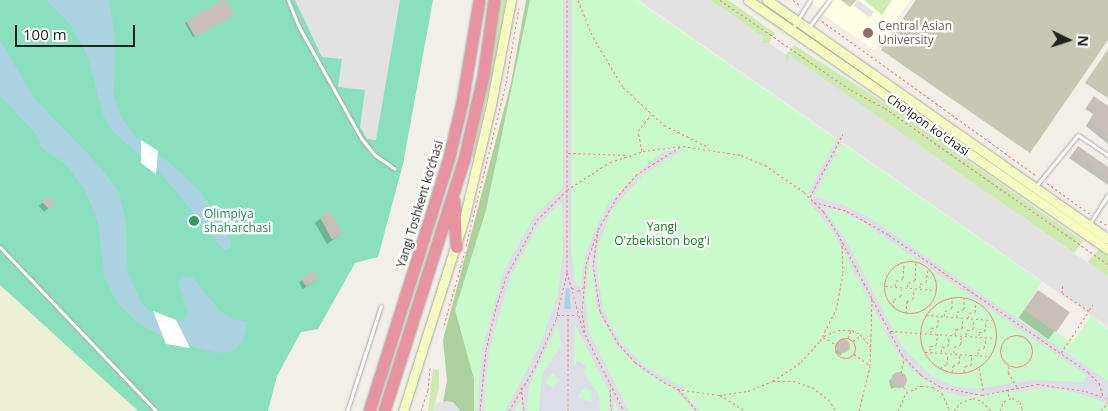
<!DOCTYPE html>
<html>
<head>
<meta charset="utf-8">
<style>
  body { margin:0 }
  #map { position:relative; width:1108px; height:411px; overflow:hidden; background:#f2efe9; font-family:"Open Sans",sans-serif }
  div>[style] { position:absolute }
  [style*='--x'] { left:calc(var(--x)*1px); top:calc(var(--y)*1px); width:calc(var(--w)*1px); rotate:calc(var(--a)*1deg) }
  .education>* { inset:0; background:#ffffe5 }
  .construction>* { inset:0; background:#c7c7b4 }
  .farmland>* { inset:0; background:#eef0d5 }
  .grass>* { inset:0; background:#cdebb0 }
  .forest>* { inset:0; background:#add19e }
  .park>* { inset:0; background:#c8facc }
  .pitch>* { inset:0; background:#88e0be }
  .parking>* { inset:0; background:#e2e2e2; transform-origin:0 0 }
  .plaza>* { inset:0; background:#dddde8 }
  .water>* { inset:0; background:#aad3df }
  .pier>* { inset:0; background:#fff }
  .shadow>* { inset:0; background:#0003; transform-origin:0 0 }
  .building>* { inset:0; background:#c7bfb8; transform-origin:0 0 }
  .round { border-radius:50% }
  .path>* { height:1px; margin-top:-0.5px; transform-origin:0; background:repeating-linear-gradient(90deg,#fa8072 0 2.5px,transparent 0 5px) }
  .path>.ring { margin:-0.5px; padding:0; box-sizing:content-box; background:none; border:1px solid #fa8072; border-radius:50% }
  .roads { filter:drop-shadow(0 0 1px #a9a9a9) drop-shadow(0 0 1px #a9a9a9) }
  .lane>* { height:3px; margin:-1.5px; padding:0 1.5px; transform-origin:1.5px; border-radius:1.5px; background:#fff }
  .secondary>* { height:9px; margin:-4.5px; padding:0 4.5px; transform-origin:4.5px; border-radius:4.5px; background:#f7fabf }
  .highway>* { height:11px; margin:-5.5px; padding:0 5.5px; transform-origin:5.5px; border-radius:5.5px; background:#e892a2 }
  .dots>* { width:14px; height:14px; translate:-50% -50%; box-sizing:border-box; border:2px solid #fff; border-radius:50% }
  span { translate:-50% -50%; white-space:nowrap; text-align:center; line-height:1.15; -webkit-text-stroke:4.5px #fff; paint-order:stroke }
  .education-label { font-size:12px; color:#785e54 }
  .left { translate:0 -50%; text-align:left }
  .street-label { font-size:12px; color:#222 }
  .leisure-label { font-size:12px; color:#27864d }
  .park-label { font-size:12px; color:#0c8416 }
  .north { position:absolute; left:1043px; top:15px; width:50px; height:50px; -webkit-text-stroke:4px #fff; paint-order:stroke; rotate:94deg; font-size:14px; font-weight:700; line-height:20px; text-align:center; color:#222 }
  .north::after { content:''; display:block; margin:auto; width:18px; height:22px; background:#222; clip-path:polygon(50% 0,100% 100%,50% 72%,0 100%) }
  .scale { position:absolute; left:15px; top:25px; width:120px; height:22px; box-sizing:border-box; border:2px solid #222; border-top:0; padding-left:6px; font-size:15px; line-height:18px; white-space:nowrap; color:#222; -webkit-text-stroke:4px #fff; paint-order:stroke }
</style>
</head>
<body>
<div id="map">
  <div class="education">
    <i style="clip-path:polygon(808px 0,910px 0,874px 50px,824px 15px,825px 12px)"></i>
  </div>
  <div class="construction">
    <i style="clip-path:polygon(916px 0,1108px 0,1108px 40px,1030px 153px,881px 50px)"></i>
    <i style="clip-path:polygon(1108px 49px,1108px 98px,1085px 83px)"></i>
  </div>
  <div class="farmland">
    <i style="clip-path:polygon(0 285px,138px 411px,0 411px)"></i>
  </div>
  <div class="grass">
    <i style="clip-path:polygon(501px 0,506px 0,495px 60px,474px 157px,472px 157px,488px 86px)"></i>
    <i style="clip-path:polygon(710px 0,728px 0,775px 33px,769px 43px,762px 44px,763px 37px)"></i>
    <i style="clip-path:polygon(864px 0,892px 0,882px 15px)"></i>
    <i style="clip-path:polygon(794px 45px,886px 104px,1083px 241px,1074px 253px,790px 56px,788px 63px,786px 61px,786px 55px)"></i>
    <i style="clip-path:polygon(1099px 250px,1108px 256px,1108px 277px,1087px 262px)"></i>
    <i style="clip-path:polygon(433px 369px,439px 370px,439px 388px,433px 411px,428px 411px)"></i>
  </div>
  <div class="forest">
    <i style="clip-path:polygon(526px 0,563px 0,477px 411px,460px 411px,452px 402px,443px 402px,447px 381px,443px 340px,511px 83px)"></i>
  </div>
  <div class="park">
    <i style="clip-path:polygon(530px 0,636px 0,1042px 282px,1024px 310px,1072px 343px,1091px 316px,1108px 329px,1108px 411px,474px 411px,474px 379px,455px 310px,486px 210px)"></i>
  </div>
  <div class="pitch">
    <i style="clip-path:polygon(0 0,433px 0,403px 164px,378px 257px,355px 263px,318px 329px,301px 332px,277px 376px,268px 411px,138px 411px,0 285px)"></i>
  </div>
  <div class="parking">
    <i style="clip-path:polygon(295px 0,400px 0,376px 140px,367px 139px,360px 127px,365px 90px,338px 87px,342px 59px,322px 57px)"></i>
    <i style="clip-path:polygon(638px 0,710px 0,763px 37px,763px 44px,769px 43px,786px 55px,786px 61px,788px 62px,790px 55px,1108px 277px,1108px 327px)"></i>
    <i style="left:858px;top:0;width:20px;height:7px;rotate:37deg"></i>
    <i style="clip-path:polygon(447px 401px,454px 403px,460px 411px,433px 411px,436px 403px)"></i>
  </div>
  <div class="plaza">
    <i style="clip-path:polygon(evenodd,563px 0,572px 0,571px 251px,576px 285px,581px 286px,586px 251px,607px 205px,645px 166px,665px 151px,682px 150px,642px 176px,611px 211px,598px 247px,597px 272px,603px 308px,620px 342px,647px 368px,684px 387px,684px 392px,700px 411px,694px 411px,675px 389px,643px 371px,617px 347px,596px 306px,591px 255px,585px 296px,589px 332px,629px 411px,620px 411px,614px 401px,613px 411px,609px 411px,609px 392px,575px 325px,574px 366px,578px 361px,586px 366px,583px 372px,599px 395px,600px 411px,539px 411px,542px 374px,561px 346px,558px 324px,529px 386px,527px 411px,522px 411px,521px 400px,515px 411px,505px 411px,538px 349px,557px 298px,563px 252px,562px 201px,539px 224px,511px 275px,489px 351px,484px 411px,477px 411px,482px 349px,504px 270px,534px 217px,563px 187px,563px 0,550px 374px,554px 374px,559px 381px,553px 388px,546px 383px,550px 374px,563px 0,585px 388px,592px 390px,591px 402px,579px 398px,578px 395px,585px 388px)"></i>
    <i style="clip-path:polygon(evenodd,837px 139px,842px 142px,836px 153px,839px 155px,833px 159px,814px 197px,842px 204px,867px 216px,1108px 381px,1108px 404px,1078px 393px,1049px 388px,966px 397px,942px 391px,911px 370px,893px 346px,832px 230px,808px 202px,813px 196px,809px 192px,837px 139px,824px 208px,841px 211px,864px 223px,1086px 375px,1085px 382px,1030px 380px,977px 389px,953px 386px,930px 375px,902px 346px,848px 244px,824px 208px)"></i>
  </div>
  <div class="water">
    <i style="clip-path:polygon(46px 0,109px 0,115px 37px,114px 96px,121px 118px,136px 137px,182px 173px,201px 193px,218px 217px,231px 243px,229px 250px,223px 249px,164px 177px,112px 131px,104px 117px,86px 52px,67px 21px)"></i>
    <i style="clip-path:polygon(0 40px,34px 98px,102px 169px,119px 192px,126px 223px,127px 270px,141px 303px,156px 317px,170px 322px,183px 321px,188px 313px,178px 282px,183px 276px,193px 278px,220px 311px,235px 320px,248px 322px,243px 340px,235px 350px,222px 354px,172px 342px,138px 323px,117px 303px,104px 277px,98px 222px,86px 192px,67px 166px,41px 147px,36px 134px,0 96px)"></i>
    <i style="clip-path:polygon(566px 288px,569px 288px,571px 309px,564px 309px)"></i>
  </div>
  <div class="pier">
    <i style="clip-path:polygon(141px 140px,158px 151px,156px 174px,141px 163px)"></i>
    <i style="clip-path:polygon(153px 311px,176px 320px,190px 348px,166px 344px)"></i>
  </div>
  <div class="shadow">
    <i style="clip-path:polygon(841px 0,857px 0,850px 7px)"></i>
    <i style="clip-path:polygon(232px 16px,193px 37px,185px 23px,186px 22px)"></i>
    <i style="clip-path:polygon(1090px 102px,1108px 107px,1108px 144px,1086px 126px,1093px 114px,1085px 109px)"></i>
    <i style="clip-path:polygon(1078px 147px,1108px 168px,1108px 185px,1069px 158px)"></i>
    <i style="left:48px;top:198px;width:8px;height:12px;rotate:50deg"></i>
    <i style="clip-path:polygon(321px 218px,341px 234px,327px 244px,315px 223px)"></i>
    <i style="clip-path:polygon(318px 279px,303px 289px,299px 283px,302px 280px)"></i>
    <i style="left:1038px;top:291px;width:37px;height:33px;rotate:36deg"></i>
    <i style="clip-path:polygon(841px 342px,848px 344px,841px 355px,835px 353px)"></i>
    <i style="clip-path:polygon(902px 375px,904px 384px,891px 389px,889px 380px)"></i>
  </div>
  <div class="building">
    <i style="clip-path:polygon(223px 0,226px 0,235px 15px,195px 37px,186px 21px)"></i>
    <i style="clip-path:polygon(1094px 96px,1108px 106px,1108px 134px,1089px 122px,1096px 110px,1088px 105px)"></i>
    <i style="clip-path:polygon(1078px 146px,1108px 167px,1108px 176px,1073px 153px)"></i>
    <i style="clip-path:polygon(48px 196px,55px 204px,49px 209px,42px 202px)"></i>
    <i style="left:330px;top:211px;width:26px;height:12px;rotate:61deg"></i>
    <i style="left:314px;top:271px;width:9px;height:15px;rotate:58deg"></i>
    <i style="left:1038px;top:290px;width:39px;height:24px;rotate:35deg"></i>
    <i class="round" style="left:836px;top:339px;width:14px;height:14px"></i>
    <i class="round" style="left:891px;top:372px;width:16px;height:16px"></i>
  </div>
  <div class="path">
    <i style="--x:567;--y:0;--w:272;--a:90"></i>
    <i style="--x:567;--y:272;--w:60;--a:74.6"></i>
    <i style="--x:583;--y:330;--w:91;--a:63.2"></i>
    <i style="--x:578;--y:0;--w:40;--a:68"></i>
    <i style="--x:593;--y:37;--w:58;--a:59"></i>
    <i style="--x:623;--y:87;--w:56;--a:42.8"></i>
    <i style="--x:664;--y:125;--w:47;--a:26.6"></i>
    <i style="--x:720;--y:0;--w:159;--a:34.5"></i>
    <i style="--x:851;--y:90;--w:38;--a:28"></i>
    <i style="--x:885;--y:108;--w:272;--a:35"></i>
    <i style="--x:793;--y:0;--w:9;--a:36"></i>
    <i style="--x:822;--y:21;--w:265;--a:35.8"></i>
    <i style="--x:680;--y:147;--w:51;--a:147.9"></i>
    <i style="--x:637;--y:174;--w:30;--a:131"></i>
    <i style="--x:617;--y:197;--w:38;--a:120"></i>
    <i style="--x:598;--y:230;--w:34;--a:98"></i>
    <i style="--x:593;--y:264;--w:48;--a:81.5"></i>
    <i style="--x:600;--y:311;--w:35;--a:61"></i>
    <i style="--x:617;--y:342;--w:27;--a:48"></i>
    <i style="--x:635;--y:362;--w:35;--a:35"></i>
    <i style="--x:664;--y:382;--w:15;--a:28"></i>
    <i style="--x:677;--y:389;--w:42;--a:8.1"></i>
    <i style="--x:719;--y:395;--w:29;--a:-8"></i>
    <i style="--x:748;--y:391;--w:27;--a:-22"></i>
    <i style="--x:773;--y:381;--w:34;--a:-34"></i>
    <i style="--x:801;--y:362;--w:28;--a:-48"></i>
    <i style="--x:820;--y:341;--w:35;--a:-63"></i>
    <i style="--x:836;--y:310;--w:38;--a:-79"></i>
    <i style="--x:843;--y:273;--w:31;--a:-92"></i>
    <i style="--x:642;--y:151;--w:20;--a:-101"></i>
    <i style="--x:638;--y:131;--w:21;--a:-51"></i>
    <i style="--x:568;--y:153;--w:59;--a:1.9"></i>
    <i style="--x:1047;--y:183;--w:53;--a:35.8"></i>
    <i style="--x:810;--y:197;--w:71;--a:-62.4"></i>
    <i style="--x:814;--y:202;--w:34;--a:15"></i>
    <i style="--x:847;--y:211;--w:48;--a:29.7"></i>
    <i style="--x:889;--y:235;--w:242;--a:34.5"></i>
    <i style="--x:1088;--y:372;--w:16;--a:45"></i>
    <i style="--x:1099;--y:383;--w:14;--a:73"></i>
    <i style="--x:1100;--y:221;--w:9;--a:32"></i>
    <i style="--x:466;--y:246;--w:168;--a:-76.2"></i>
    <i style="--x:506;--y:83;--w:76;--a:-80.2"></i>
    <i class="ring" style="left:884px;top:261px;width:51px;height:51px"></i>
    <i style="--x:885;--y:286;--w:51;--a:4.5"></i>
    <i style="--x:895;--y:286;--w:5;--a:-79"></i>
    <i style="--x:896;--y:281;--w:8;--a:-23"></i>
    <i style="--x:903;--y:278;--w:15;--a:-86"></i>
    <i style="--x:907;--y:287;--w:4;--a:-76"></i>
    <i style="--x:908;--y:283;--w:8;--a:-23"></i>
    <i style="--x:915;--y:280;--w:18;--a:-87"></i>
    <i style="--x:572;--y:288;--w:7;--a:27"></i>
    <i style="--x:578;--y:291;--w:6;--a:-31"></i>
    <i style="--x:920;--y:288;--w:4;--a:-90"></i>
    <i style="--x:920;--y:284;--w:6;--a:-18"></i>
    <i style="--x:926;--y:282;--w:12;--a:-81"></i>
    <i class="ring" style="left:920px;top:297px;width:75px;height:75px"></i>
    <i style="--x:893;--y:307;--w:8;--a:-83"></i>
    <i style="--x:894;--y:299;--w:8;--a:-23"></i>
    <i style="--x:901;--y:296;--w:7;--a:-90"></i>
    <i style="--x:1089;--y:310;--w:7;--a:-56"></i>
    <i style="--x:906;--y:313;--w:12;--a:-85"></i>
    <i style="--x:907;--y:301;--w:6;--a:-18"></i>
    <i style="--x:913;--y:299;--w:10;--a:-84"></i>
    <i style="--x:557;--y:315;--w:21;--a:0"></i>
    <i style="--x:926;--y:315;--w:66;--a:4.3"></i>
    <i style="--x:944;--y:316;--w:5;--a:-79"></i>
    <i style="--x:945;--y:311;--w:8;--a:-23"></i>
    <i style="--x:952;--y:308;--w:10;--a:-90"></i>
    <i style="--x:957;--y:317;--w:5;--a:-90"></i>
    <i style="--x:957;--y:312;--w:8;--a:-23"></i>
    <i style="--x:964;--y:309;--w:11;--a:-90"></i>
    <i style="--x:968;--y:318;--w:5;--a:-79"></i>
    <i style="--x:969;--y:313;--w:6;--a:-9"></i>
    <i style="--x:975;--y:312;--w:10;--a:-84"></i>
    <i style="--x:444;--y:325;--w:76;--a:-74"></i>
    <i style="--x:890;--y:331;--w:105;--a:3.8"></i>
    <i style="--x:585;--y:332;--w:19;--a:-99"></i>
    <i style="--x:582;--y:313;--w:49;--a:-85.3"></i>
    <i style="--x:586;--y:264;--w:33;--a:-70"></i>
    <i style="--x:931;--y:333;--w:5;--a:-90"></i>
    <i style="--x:931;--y:328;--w:6;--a:-9"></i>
    <i style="--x:937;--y:327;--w:10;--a:-79"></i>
    <i class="ring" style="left:1000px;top:335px;width:31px;height:31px"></i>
    <i style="--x:955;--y:335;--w:6;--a:-81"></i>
    <i style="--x:956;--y:329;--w:6;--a:-9"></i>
    <i style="--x:962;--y:328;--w:9;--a:-84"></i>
    <i style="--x:966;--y:335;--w:5;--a:-79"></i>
    <i style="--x:967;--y:330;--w:6;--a:-9"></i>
    <i style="--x:973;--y:329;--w:9;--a:-84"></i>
    <i style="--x:824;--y:336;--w:15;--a:-23"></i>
    <i style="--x:838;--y:330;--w:14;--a:0"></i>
    <i style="--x:852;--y:330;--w:9;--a:27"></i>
    <i style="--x:860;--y:334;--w:17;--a:50"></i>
    <i style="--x:979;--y:336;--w:4;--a:-90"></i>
    <i style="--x:979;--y:332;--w:6;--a:-9"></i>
    <i style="--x:985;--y:331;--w:10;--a:-84"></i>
    <i style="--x:823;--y:337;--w:14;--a:30"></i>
    <i style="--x:848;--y:338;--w:9;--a:-69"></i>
    <i class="ring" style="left:835px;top:338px;width:19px;height:19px"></i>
    <i style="--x:853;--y:341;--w:9;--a:-36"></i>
    <i style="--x:930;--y:351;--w:5;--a:-90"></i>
    <i style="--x:930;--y:346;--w:6;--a:-9"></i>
    <i style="--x:936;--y:345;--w:11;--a:-80"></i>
    <i style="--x:925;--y:352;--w:63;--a:3.6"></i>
    <i style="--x:941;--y:352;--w:5;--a:-79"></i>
    <i style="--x:942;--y:347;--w:6;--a:-9"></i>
    <i style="--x:948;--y:346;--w:9;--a:-84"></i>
    <i style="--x:954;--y:353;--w:6;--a:-90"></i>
    <i style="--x:954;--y:347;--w:8;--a:-23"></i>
    <i style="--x:961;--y:344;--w:7;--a:-90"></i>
    <i style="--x:1061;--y:353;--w:50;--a:-56.3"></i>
    <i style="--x:1089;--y:311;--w:32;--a:-146"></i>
    <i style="--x:1062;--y:293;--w:9;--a:-84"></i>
    <i style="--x:854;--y:354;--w:19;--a:36"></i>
    <i style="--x:978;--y:354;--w:4;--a:-90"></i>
    <i style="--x:978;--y:350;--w:6;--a:-18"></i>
    <i style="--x:984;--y:348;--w:9;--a:-77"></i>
    <i style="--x:1009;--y:366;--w:6;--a:99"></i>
    <i style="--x:1008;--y:372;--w:17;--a:59"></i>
    <i style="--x:940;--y:368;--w:8;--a:-30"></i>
    <i style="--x:947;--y:364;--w:9;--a:-84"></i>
    <i style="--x:979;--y:368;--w:25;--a:79"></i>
    <i style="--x:952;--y:372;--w:6;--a:-81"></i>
    <i style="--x:953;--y:366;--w:7;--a:-27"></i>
    <i style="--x:959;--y:363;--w:9;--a:-84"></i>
    <i style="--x:964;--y:372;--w:6;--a:-81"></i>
    <i style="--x:965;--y:366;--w:6;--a:-9"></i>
    <i style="--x:971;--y:365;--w:10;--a:-84"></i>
    <i style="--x:901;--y:373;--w:14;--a:-78"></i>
    <i style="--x:773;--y:381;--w:20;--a:0"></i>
    <i style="--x:793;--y:381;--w:20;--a:18"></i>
    <i style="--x:812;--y:387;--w:20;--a:37"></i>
    <i style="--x:828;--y:399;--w:14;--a:56"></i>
    <i style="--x:903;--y:386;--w:6;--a:51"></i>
    <i style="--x:521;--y:387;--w:24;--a:83"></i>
    <i style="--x:610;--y:389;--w:22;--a:87"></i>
    <i style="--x:678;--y:389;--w:29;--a:49"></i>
    <i style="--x:1008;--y:389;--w:9;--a:84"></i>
    <i style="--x:720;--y:395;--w:31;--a:32"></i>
    <i style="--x:421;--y:411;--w:22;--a:-72"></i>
    <i style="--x:428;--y:390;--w:22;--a:-85"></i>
    <i style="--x:480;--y:411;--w:61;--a:-84.4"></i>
    <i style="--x:486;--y:350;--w:44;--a:-76.9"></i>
    <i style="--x:496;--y:307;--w:36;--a:-71"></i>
    <i style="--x:508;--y:273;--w:60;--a:-61.3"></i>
    <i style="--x:537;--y:220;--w:42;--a:-45"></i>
    <i style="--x:567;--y:190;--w:51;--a:-33.1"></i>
    <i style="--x:610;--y:162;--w:35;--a:-18"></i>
    <i style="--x:643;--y:151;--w:40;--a:-7.1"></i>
    <i style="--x:683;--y:146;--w:59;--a:8.8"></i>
    <i style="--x:741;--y:155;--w:26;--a:23"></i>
    <i style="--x:765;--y:165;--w:47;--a:34.7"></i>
    <i style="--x:804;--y:192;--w:27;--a:45"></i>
    <i style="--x:823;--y:211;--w:27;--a:57"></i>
    <i style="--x:838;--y:234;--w:137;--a:62.1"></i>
    <i style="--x:902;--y:355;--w:28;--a:46"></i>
    <i style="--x:921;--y:375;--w:23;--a:31"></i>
    <i style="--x:941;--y:387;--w:42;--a:11"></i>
    <i style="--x:982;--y:395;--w:56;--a:-11.3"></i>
    <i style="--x:1037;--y:384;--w:49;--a:8.1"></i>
    <i style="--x:1086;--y:391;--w:23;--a:20"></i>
    <i style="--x:509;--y:411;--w:51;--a:-59.4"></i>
    <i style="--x:535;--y:367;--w:52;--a:-66.4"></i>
    <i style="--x:556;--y:319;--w:47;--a:-76.6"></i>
    <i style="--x:568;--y:411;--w:95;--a:-90"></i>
    <i style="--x:859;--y:411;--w:46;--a:-76.3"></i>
    <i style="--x:870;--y:366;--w:68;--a:-88.3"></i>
    <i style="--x:898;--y:411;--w:20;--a:-66"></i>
    <i style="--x:906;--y:393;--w:17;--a:-25"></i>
    <i style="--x:921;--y:386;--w:12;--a:5"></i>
    <i style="--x:933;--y:387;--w:11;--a:34"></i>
    <i style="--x:942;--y:393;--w:20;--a:66"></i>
    <i style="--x:954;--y:411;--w:10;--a:-53"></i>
    <i style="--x:960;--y:403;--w:14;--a:-21"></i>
    <i style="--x:973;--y:398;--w:9;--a:18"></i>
    <i style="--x:982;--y:401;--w:13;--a:48"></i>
    <i style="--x:1000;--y:411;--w:11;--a:-68"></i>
    <i style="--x:1004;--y:401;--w:9;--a:-21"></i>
    <i style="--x:1012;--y:398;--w:9;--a:27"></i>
    <i style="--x:1020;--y:402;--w:9;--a:72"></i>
    <i style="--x:1101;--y:411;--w:11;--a:-52"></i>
  </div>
  <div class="roads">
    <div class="lane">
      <i style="--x:288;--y:0;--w:29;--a:68"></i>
      <i style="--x:299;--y:27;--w:127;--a:60.8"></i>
      <i style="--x:361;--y:138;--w:22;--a:51"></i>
      <i style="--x:375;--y:155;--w:24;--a:35"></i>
      <i style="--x:809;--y:27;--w:34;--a:-53"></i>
      <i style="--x:792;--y:29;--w:34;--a:-58"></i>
      <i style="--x:1036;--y:186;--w:66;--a:-50.5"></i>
      <i style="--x:1078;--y:135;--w:36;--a:34"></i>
      <i style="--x:1089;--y:225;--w:36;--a:-58"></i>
      <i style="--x:0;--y:247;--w:226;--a:46.4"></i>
      <i style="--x:347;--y:411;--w:110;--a:-72.1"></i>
    </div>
    <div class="secondary">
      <i style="--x:748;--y:0;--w:438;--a:34.7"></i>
      <i style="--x:767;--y:0;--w:416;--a:35"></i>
      <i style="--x:403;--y:411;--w:206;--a:-72.4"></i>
      <i style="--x:465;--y:215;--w:113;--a:-76.7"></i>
      <i style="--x:491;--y:105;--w:107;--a:-79.2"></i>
    </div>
    <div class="highway">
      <i style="--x:454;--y:201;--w:46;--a:87.5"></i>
      <i style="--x:369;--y:411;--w:266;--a:-72.5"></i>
      <i style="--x:449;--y:157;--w:57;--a:-76.7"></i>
      <i style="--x:462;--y:102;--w:103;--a:-80.5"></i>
      <i style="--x:384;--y:411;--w:264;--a:-72.4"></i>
      <i style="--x:464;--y:159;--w:85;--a:-77.1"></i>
      <i style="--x:483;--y:76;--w:77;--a:-81.8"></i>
    </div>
  </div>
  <div class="dots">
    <i style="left:868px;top:33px;background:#8d6e63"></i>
    <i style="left:194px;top:221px;background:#2e9e5b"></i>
  </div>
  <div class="education-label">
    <span class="left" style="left:878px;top:33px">Central Asian<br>University</span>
  </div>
  <div class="street-label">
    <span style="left:928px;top:125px;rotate:35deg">Cho'lpon ko'chasi</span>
    <span style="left:420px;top:204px;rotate:-73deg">Yangi Toshkent ko‘chasi</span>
  </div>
  <div class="leisure-label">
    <span class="left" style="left:204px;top:221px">Olimpiya<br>shaharchasi</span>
  </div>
  <div class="park-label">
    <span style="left:662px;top:234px">Yangi<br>O'zbekiston bog'i</span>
  </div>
  <div class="north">N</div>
  <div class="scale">100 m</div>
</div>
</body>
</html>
